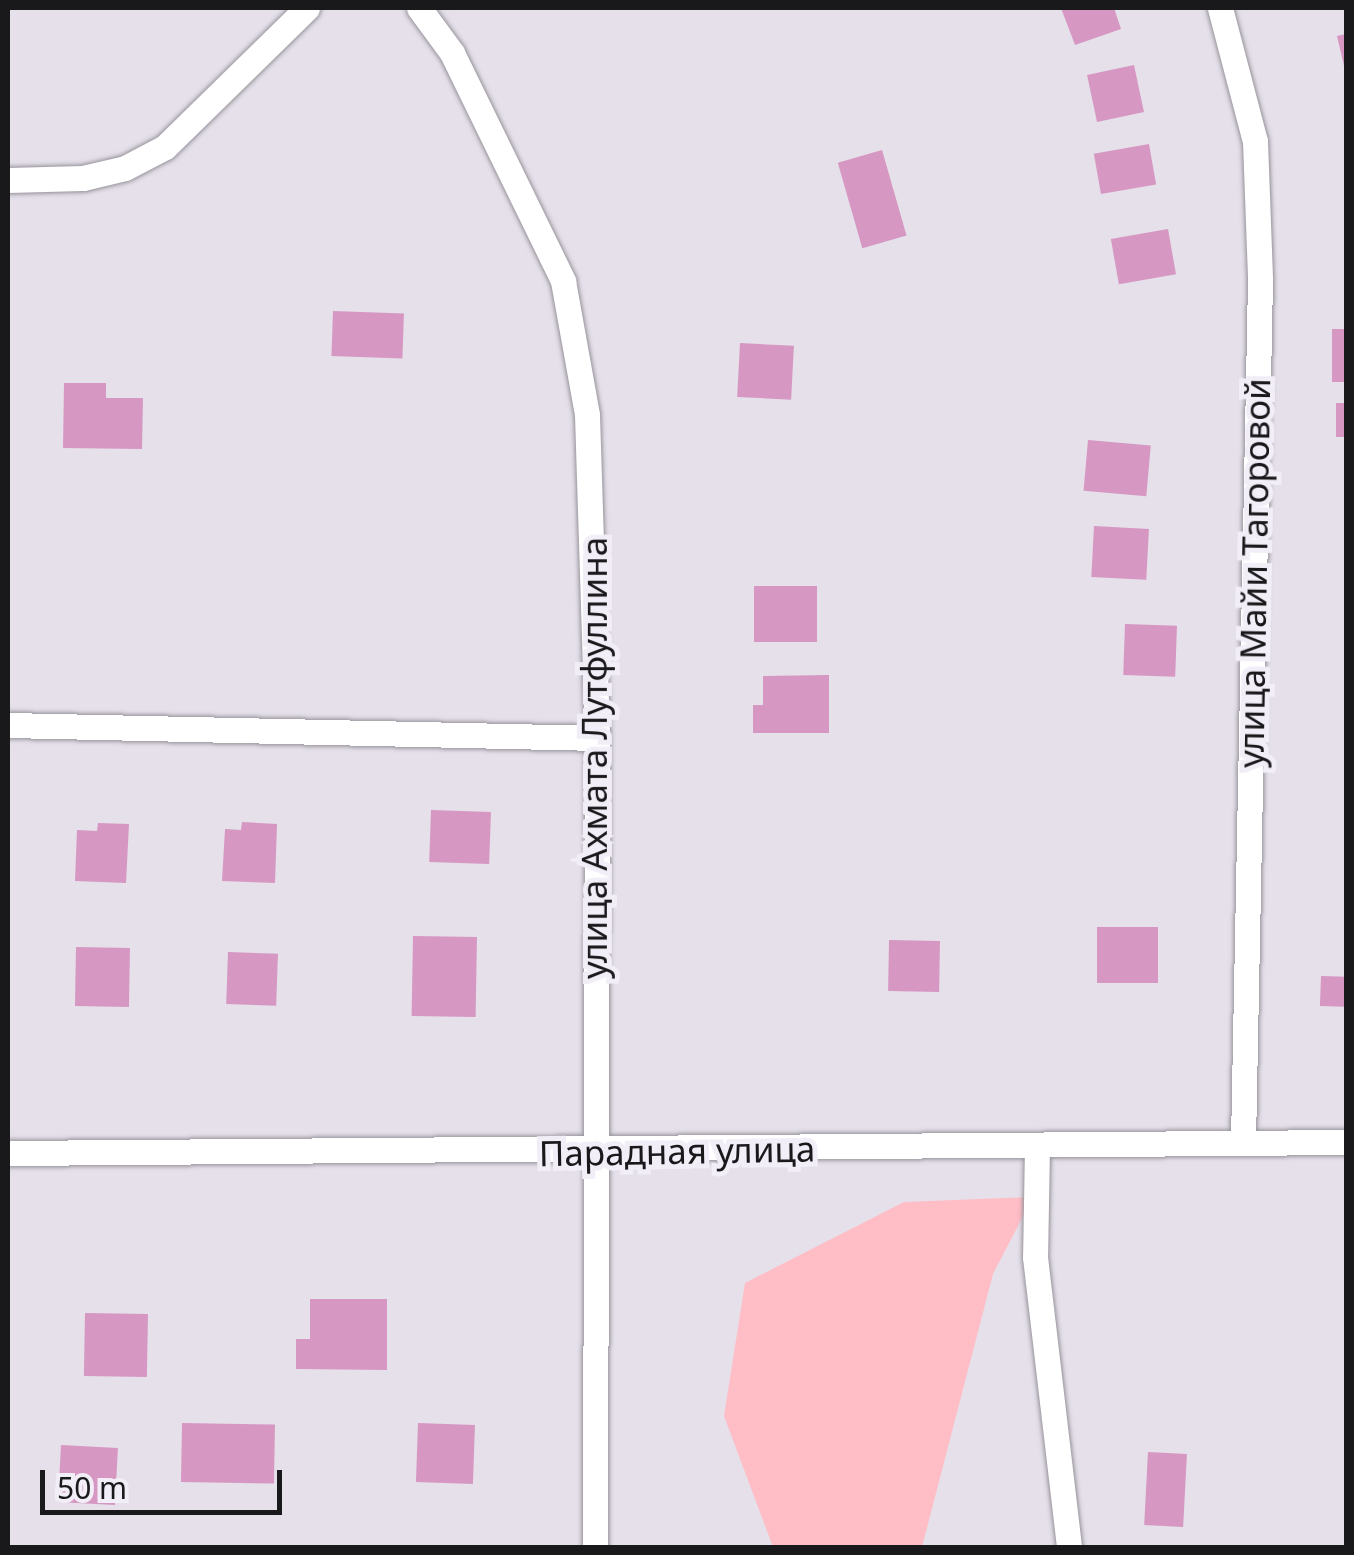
<!DOCTYPE html>
<html>
<head>
<meta charset="utf-8">
<style>
  body { margin:0 }
  #map { position:relative; width:1354px; height:1555px; overflow:hidden; background:#e5e0ea; font-family:"Noto Sans",sans-serif }
  div>[style] { position:absolute }
  [style*='--x'] { left:calc(var(--x)*1px); top:calc(var(--y)*1px); width:calc(var(--w)*1px); rotate:calc(var(--a)*1deg) }
  .green>* { inset:0; background:#ffbdc6 }
  .building>* { inset:0; background:#d697c2; transform-origin:0 0 }
  .roads { filter:drop-shadow(0 0 2px #97939b) drop-shadow(0 0 2px #97939b) }
  .minor>* { height:25px; margin:-12.5px; padding:0 12.5px; transform-origin:12.5px; border-radius:12.5px; background:#fff }
  span { translate:-50% -50%; white-space:nowrap; text-align:center; line-height:1.15; -webkit-text-stroke:10px #f2eef7; paint-order:stroke }
  .street-label { font-size:35px; color:#19181b }
  .frame { position:absolute; inset:0; border:10px solid #19181b; pointer-events:none }
  .scale { position:absolute; left:40px; top:1470px; width:242px; height:45px; box-sizing:border-box; border:5px solid #19181b; border-top:0; padding-left:12px; font-size:30px; line-height:35px; white-space:nowrap; color:#19181b; -webkit-text-stroke:8px #f2eef7; paint-order:stroke }
</style>
</head>
<body>
<div id="map">
  <div class="green">
    <i style="clip-path:polygon(1033px 1197px,993px 1274px,922px 1547px,773px 1547px,724px 1416px,745px 1283px,904px 1202px)"></i>
  </div>
  <div class="building">
    <i style="clip-path:polygon(1061px 8px,1114px 8px,1121px 29px,1075px 45px)"></i>
    <i style="clip-path:polygon(1346px 34px,1346px 70px,1345px 70px,1337px 36px)"></i>
    <i style="left:1134px;top:65px;width:48px;height:48px;rotate:78deg"></i>
    <i style="left:1149px;top:144px;width:41px;height:56px;rotate:80deg"></i>
    <i style="left:882px;top:150px;width:89px;height:46px;rotate:74deg"></i>
    <i style="left:1168px;top:229px;width:46px;height:58px;rotate:80deg"></i>
    <i style="left:333px;top:311px;width:71px;height:45px;rotate:2deg"></i>
    <i style="left:1346px;top:329px;width:53px;height:14px;rotate:90deg"></i>
    <i style="left:740px;top:343px;width:54px;height:54px;rotate:3deg"></i>
    <i style="clip-path:polygon(64px 383px,106px 383px,106px 398px,143px 398px,142px 449px,63px 448px)"></i>
    <i style="left:1336px;top:403px;width:10px;height:34px"></i>
    <i style="left:1088px;top:440px;width:63px;height:51px;rotate:5deg"></i>
    <i style="left:1094px;top:526px;width:55px;height:51px;rotate:3deg"></i>
    <i style="left:754px;top:586px;width:63px;height:56px"></i>
    <i style="left:1125px;top:624px;width:52px;height:51px;rotate:2deg"></i>
    <i style="clip-path:polygon(829px 675px,829px 733px,753px 733px,753px 705px,763px 705px,763px 676px)"></i>
    <i style="left:431px;top:810px;width:60px;height:52px;rotate:2deg"></i>
    <i style="clip-path:polygon(242px 822px,277px 824px,275px 883px,222px 881px,225px 829px,241px 830px)"></i>
    <i style="clip-path:polygon(98px 823px,129px 824px,126px 883px,75px 881px,77px 830px,97px 831px)"></i>
    <i style="left:1097px;top:927px;width:61px;height:56px"></i>
    <i style="left:413px;top:936px;width:64px;height:80px;rotate:1deg"></i>
    <i style="left:889px;top:940px;width:51px;height:51px;rotate:1deg"></i>
    <i style="left:76px;top:947px;width:54px;height:59px;rotate:1deg"></i>
    <i style="left:228px;top:952px;width:50px;height:52px;rotate:2deg"></i>
    <i style="left:1321px;top:976px;width:25px;height:30px;rotate:2deg"></i>
    <i style="clip-path:polygon(310px 1299px,387px 1299px,387px 1370px,296px 1369px,296px 1339px,310px 1339px)"></i>
    <i style="left:85px;top:1313px;width:63px;height:63px;rotate:1deg"></i>
    <i style="left:182px;top:1423px;width:93px;height:59px;rotate:1deg"></i>
    <i style="left:418px;top:1423px;width:57px;height:59px;rotate:2deg"></i>
    <i style="left:61px;top:1445px;width:57px;height:57px;rotate:3deg"></i>
    <i style="left:1148px;top:1452px;width:39px;height:73px;rotate:3deg"></i>
  </div>
  <div class="roads">
    <div class="minor">
      <i style="--x:419;--y:8;--w:56;--a:53.7"></i>
      <i style="--x:452;--y:53;--w:254;--a:64"></i>
      <i style="--x:563;--y:281;--w:136;--a:79.8"></i>
      <i style="--x:587;--y:415;--w:323;--a:88.2"></i>
      <i style="--x:597;--y:738;--w:810;--a:90.14"></i>
      <i style="--x:1220;--y:8;--w:138;--a:75.3"></i>
      <i style="--x:1255;--y:141;--w:139;--a:87.9"></i>
      <i style="--x:1260;--y:280;--w:862;--a:91.13"></i>
      <i style="--x:8;--y:180;--w:75;--a:-1.5"></i>
      <i style="--x:83;--y:178;--w:43;--a:-13.4"></i>
      <i style="--x:125;--y:168;--w:45;--a:-27.7"></i>
      <i style="--x:165;--y:147;--w:199;--a:-44.4"></i>
      <i style="--x:8;--y:725;--w:589;--a:1.26"></i>
      <i style="--x:1037;--y:1146;--w:111;--a:91"></i>
      <i style="--x:1035;--y:1257;--w:293;--a:83.3"></i>
      <i style="--x:8;--y:1153;--w:1338;--a:-0.47"></i>
    </div>
  </div>
  <div class="street-label">
    <span style="left:1254px;top:573px;rotate:-89deg">улица Майи Тагоровой</span>
    <span style="left:594px;top:758px;rotate:-90deg">улица Ахмата Лутфуллина</span>
    <span style="left:677px;top:1151px;rotate:-1deg">Парадная улица</span>
  </div>
  <div class="frame"></div>
  <div class="scale">50 m</div>
</div>
</body>
</html>
